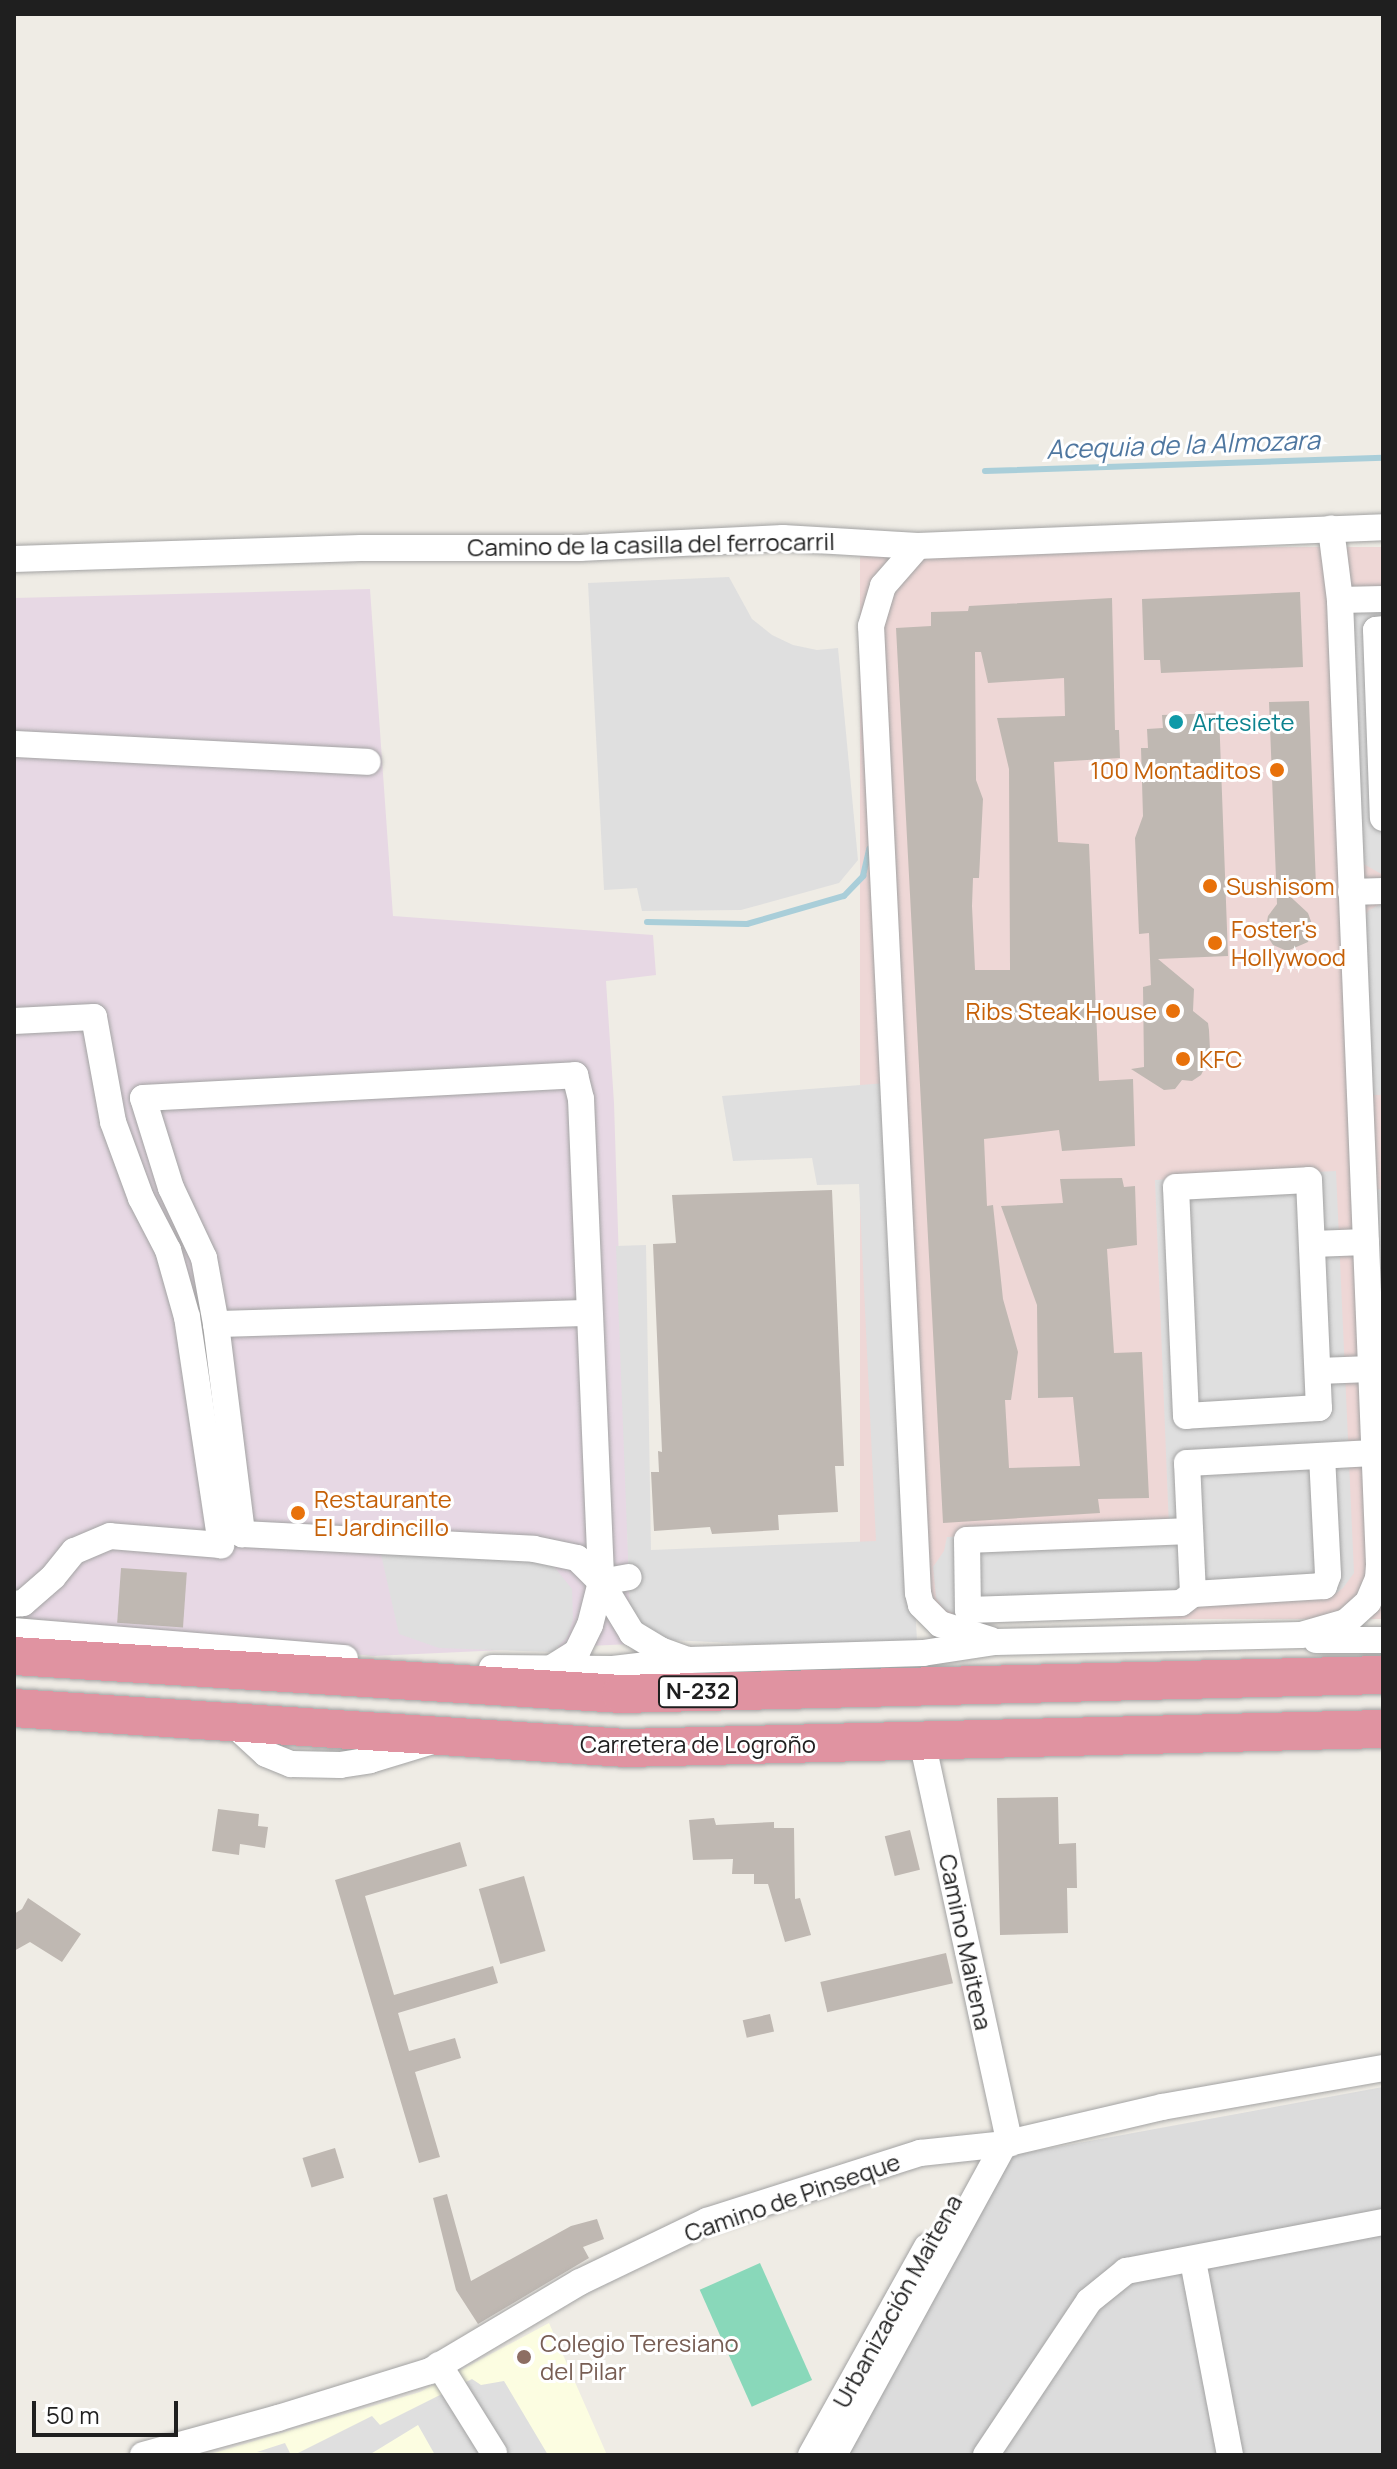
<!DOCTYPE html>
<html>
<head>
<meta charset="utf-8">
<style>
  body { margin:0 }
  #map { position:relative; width:1397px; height:2469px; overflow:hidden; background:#efece5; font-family:Manrope,sans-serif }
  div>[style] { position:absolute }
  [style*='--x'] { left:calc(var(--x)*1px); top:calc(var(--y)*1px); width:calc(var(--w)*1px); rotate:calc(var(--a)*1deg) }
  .residential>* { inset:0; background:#dcdcdc }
  .commercial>* { inset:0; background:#eed7d6; transform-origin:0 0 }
  .industrial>* { inset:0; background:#e7d8e4 }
  .education>* { inset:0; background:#fcfde1 }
  .pitch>* { inset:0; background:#89d8ba; transform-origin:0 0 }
  .parking>* { inset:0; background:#dfdfdf }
  .stream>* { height:6px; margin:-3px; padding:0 3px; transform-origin:3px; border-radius:3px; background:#a9ced9 }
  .building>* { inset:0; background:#bfb8b2; transform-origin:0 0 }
  .roads { filter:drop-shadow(0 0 2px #a3a3a3) drop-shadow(0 0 2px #a3a3a3) }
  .minor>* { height:26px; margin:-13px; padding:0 13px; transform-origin:13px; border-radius:13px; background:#fff }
  .highway>* { height:38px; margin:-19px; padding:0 19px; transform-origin:19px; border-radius:19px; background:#e093a1 }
  .dots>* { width:22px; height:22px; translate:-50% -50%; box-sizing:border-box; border:4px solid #fff; border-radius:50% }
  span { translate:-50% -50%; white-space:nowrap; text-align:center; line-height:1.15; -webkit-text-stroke:6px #fff; paint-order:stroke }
  .shield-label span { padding:2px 6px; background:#fff; border:2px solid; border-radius:6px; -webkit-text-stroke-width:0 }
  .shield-label { font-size:22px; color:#1f1f1f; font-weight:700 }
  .street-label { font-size:24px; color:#1f1f1f }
  .culture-label { font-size:24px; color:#0d838f }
  .left { translate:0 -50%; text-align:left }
  .food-label { font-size:24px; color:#c56008 }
  .right { translate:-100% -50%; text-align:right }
  .education-label { font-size:24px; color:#785e54 }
  .water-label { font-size:26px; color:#4f77a0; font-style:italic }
  .frame { position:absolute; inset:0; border:16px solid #1f1f1f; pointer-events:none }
  .scale { position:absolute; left:32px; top:2401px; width:146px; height:36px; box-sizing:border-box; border:4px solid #1f1f1f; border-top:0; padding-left:10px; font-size:24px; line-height:28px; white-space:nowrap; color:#1f1f1f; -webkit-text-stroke:6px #fff; paint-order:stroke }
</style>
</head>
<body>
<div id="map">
  <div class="residential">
    <i style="clip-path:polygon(1383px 2087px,1383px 2455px,848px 2455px,1013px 2155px)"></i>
  </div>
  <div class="commercial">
    <i style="left:1383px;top:547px;width:1072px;height:523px;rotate:90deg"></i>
  </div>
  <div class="industrial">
    <i style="clip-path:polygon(370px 589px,393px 916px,653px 935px,656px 975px,606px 981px,614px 1103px,631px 1644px,373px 1656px,14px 1617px,14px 598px)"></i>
  </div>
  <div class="education">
    <i style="clip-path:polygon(549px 2323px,607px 2455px,207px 2455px,420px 2392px)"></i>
  </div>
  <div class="pitch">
    <i style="left:760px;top:2263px;width:128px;height:66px;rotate:66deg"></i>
  </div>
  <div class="parking">
    <i style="clip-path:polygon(729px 577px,752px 619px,772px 635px,793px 645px,817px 650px,838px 648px,858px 860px,839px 883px,741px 910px,642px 911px,637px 888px,604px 890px,588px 583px)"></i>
    <i style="clip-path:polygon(1383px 604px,1383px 875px,1362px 863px,1347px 631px,1354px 613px)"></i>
    <i style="clip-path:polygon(1383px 903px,1383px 1095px,1369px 1095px,1359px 924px,1369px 910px)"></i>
    <i style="clip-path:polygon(886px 1083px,917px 1641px,777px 1645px,650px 1639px,630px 1608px,616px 1246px,646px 1245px,651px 1550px,876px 1541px,859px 1184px,817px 1185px,812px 1158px,733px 1161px,722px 1096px)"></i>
    <i style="clip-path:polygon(1336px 1171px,1354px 1573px,1343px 1588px,1328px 1599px,1211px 1601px,1182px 1613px,968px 1619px,944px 1609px,936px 1598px,933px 1567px,944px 1551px,947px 1537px,1169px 1528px,1155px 1180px)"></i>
    <i style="clip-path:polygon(1383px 1189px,1383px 1371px,1369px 1190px)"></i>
    <i style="clip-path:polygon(380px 1550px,527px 1558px,552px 1564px,572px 1589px,573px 1620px,567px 1637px,553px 1652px,439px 1648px,399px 1634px)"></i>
    <i style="clip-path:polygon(472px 2379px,481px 2385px,504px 2381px,548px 2455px,435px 2455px,418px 2425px,369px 2455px,294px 2455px,372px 2416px,380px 2425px)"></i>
    <i style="clip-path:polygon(285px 2443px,291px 2455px,257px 2452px)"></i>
  </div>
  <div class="stream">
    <i style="--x:985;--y:471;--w:398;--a:-1.9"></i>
    <i style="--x:647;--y:922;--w:100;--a:1.1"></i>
    <i style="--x:747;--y:924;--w:101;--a:-16.1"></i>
    <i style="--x:844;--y:896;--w:28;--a:-46"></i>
    <i style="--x:863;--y:876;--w:28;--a:-77"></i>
  </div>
  <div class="building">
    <i style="clip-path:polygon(1300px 592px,1303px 667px,1161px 673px,1160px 660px,1144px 660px,1142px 599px)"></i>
    <i style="clip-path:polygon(evenodd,1112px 598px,1115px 730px,1119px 730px,1120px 758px,1054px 762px,1058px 842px,1089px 844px,1099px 1081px,1133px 1079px,1135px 1146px,1062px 1151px,1059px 1130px,984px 1139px,987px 1206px,993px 1205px,1003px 1299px,1018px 1352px,1011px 1400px,1005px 1400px,1009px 1468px,1080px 1466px,1073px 1397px,1038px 1398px,1037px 1305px,1001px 1206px,1063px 1203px,1060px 1179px,1122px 1178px,1124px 1187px,1135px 1186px,1137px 1245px,1107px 1249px,1114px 1353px,1142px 1352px,1149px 1498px,1098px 1499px,1100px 1513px,943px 1523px,896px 628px,931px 626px,931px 612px,968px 611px,969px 606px,1112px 598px,975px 652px,981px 652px,988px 683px,1064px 678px,1065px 716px,997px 718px,1009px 769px,1010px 970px,975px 970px,972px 906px,973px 878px,979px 878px,983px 799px,976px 780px,975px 652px)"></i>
    <i style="clip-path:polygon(1309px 701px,1316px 886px,1281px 888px,1308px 913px,1313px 927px,1308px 942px,1287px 951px,1273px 945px,1265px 932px,1268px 916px,1277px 904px,1269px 702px)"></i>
    <i style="clip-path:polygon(1219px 713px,1228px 956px,1158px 959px,1194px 989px,1193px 1011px,1208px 1023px,1209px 1030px,1210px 1050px,1202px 1055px,1206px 1065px,1201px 1075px,1192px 1081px,1182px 1080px,1175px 1089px,1164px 1090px,1131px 1069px,1144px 1067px,1143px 987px,1151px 985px,1149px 933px,1139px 934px,1135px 838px,1143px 816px,1141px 748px,1148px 748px,1147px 729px,1163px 728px,1162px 715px)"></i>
    <i style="clip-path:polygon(832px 1190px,844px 1466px,835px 1466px,838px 1512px,778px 1515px,779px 1530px,712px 1534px,710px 1527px,654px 1531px,651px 1472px,659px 1472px,658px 1451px,662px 1452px,653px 1244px,676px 1243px,672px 1195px)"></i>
    <i style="left:121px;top:1568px;width:66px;height:55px;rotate:4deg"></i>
    <i style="clip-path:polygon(1058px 1797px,1059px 1844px,1076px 1843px,1077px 1888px,1067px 1888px,1068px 1933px,1000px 1935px,997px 1798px)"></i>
    <i style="clip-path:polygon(218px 1809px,259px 1814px,258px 1826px,268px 1827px,265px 1848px,240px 1844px,239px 1855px,212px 1851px)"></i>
    <i style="clip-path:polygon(714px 1818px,716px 1825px,774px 1822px,774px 1828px,794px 1828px,795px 1899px,800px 1898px,811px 1935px,785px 1942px,768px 1884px,754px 1884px,754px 1874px,732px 1874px,733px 1859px,693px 1860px,689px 1820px)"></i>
    <i style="left:910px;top:1830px;width:41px;height:26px;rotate:76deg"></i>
    <i style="clip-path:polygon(460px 1842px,467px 1866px,365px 1896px,394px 1995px,493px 1966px,498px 1983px,398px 2013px,409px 2051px,455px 2038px,461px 2058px,415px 2072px,440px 2157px,419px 2163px,335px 1880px)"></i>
    <i style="left:524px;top:1876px;width:78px;height:47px;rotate:74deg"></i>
    <i style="clip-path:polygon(28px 1898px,81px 1934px,62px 1962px,30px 1942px,14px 1951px,14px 1914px,22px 1909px)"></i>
    <i style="left:946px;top:1953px;width:31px;height:129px;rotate:77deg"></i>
    <i style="left:770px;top:2014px;width:18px;height:28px;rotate:77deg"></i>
    <i style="left:335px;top:2148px;width:31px;height:34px;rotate:73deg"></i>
    <i style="clip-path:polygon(447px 2194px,471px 2281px,571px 2226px,597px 2219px,604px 2239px,583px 2247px,589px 2258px,478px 2324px,456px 2290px,433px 2198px)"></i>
  </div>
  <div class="roads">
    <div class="minor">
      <i style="--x:918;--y:546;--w:53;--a:131.2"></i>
      <i style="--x:883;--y:586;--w:42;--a:106.7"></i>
      <i style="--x:871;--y:626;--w:968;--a:87.22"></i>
      <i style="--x:918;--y:1593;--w:12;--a:76"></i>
      <i style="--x:921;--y:1605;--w:27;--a:45"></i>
      <i style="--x:940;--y:1624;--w:53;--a:17.4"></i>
      <i style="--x:14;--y:559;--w:347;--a:-1.8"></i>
      <i style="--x:361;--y:548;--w:219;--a:0"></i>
      <i style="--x:580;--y:548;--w:203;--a:-2.8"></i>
      <i style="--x:783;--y:538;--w:135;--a:3.4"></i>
      <i style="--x:918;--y:546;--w:465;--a:-2.3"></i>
      <i style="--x:1340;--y:600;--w:43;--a:-1.3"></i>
      <i style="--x:1383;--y:629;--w:7;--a:172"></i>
      <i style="--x:1376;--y:630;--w:188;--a:87.9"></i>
      <i style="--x:14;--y:744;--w:354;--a:2.9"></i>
      <i style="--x:1351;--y:892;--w:32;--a:-2"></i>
      <i style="--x:14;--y:1021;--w:80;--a:-2.9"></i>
      <i style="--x:94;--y:1017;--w:107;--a:79.7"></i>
      <i style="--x:113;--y:1122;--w:81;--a:69.8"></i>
      <i style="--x:141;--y:1198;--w:59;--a:62.6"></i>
      <i style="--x:168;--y:1250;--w:70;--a:74.2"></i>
      <i style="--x:187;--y:1317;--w:231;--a:81.5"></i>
      <i style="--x:221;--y:1545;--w:111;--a:-175.4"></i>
      <i style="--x:110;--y:1536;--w:39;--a:157"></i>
      <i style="--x:74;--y:1551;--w:33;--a:129"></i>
      <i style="--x:53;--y:1577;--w:40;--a:139"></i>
      <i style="--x:23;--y:1603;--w:9;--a:174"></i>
      <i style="--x:1309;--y:1180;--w:228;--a:87.5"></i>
      <i style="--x:1319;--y:1408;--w:133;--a:176.6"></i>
      <i style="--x:1186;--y:1416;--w:229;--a:-92.5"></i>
      <i style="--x:1176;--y:1187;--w:133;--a:-3"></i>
      <i style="--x:1313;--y:1244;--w:53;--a:-2.2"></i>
      <i style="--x:588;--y:1313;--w:372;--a:178.3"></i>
      <i style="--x:216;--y:1324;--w:212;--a:82.9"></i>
      <i style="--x:242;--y:1534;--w:292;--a:2.9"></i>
      <i style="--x:534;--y:1549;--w:44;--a:11.8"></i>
      <i style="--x:577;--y:1558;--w:34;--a:45"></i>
      <i style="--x:601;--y:1582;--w:60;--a:58.7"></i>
      <i style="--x:632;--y:1633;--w:33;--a:31"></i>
      <i style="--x:660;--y:1650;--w:30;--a:20"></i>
      <i style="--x:216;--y:1324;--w:67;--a:-100.3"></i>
      <i style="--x:204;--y:1258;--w:77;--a:-115.2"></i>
      <i style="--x:171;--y:1188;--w:94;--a:-107.3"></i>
      <i style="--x:143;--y:1098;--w:433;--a:-3"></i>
      <i style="--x:575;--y:1075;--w:25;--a:76"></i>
      <i style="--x:581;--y:1099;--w:483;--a:87.6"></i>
      <i style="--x:601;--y:1582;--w:44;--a:104.3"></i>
      <i style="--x:590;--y:1625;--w:30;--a:116"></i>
      <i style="--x:577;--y:1652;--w:32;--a:148"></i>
      <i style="--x:1318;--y:1371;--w:53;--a:-2.2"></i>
      <i style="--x:1322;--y:1456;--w:119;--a:87.1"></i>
      <i style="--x:1328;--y:1575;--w:12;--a:110"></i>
      <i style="--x:1324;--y:1586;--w:131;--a:176.5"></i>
      <i style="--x:1193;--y:1594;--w:131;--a:-92.6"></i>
      <i style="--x:1187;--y:1463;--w:187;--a:-3.1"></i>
      <i style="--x:1190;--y:1531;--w:223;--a:177.7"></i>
      <i style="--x:967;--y:1540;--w:70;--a:89.2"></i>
      <i style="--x:968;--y:1610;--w:213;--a:-1.9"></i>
      <i style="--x:1181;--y:1603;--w:15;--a:-37"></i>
      <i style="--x:601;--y:1582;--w:28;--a:-10"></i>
      <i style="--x:14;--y:1631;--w:332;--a:4.7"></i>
      <i style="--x:1316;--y:1640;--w:67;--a:0"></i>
      <i style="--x:492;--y:1668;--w:121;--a:0.5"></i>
      <i style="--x:613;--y:1669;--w:77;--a:-6.8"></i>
      <i style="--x:689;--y:1660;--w:234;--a:-1.7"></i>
      <i style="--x:923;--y:1653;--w:73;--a:-8.7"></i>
      <i style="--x:995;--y:1642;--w:306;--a:-1.3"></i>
      <i style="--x:1301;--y:1635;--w:47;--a:-16.1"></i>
      <i style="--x:1346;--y:1622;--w:30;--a:-42"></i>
      <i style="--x:1368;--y:1602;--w:25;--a:-67"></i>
      <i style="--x:1378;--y:1579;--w:15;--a:-86"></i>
      <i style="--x:1379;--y:1564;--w:965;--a:-92.32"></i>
      <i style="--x:1340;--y:600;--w:72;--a:-97.2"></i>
      <i style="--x:231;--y:1722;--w:47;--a:42.4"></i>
      <i style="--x:266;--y:1754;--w:27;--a:22"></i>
      <i style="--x:291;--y:1764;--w:49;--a:1.2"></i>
      <i style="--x:340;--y:1765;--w:30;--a:-9"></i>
      <i style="--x:370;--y:1760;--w:66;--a:-16.8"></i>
      <i style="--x:922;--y:1741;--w:412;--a:77.7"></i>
      <i style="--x:1193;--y:2261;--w:197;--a:79.2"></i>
      <i style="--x:439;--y:2365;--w:104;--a:58"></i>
      <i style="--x:143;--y:2455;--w:140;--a:-15.3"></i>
      <i style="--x:278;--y:2418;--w:159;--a:-17.2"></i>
      <i style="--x:430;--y:2371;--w:174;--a:-30.7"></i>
      <i style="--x:580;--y:2282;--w:141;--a:-25.7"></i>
      <i style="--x:707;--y:2221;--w:224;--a:-17.7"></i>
      <i style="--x:920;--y:2153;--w:84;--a:-6.1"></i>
      <i style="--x:1004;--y:2144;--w:162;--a:-13.2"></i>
      <i style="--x:1162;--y:2107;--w:224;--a:-10"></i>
      <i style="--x:811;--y:2455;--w:238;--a:-60.9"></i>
      <i style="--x:834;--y:2455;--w:354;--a:-61.3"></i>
      <i style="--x:986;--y:2455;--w:185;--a:-56.2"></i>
      <i style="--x:1089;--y:2301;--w:48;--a:-39"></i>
      <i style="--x:1126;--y:2271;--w:262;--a:-10.8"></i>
    </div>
    <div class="highway">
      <i style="--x:14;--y:1656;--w:608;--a:3.58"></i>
      <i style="--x:621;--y:1694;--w:762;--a:-1.43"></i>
      <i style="--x:14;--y:1708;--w:613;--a:3.74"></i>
      <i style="--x:626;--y:1748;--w:757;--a:-1.44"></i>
    </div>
  </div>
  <div class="dots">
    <i style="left:1176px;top:722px;background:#0f9aa8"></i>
    <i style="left:1277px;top:770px;background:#e8710a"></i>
    <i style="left:1210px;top:886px;background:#e8710a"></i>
    <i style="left:1215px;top:943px;background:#e8710a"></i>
    <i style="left:1173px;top:1011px;background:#e8710a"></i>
    <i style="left:1183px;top:1059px;background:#e8710a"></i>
    <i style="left:298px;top:1513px;background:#e8710a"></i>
    <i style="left:524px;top:2357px;background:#8d6e63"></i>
  </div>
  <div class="shield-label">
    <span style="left:698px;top:1692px">N-232</span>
  </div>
  <div class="street-label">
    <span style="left:651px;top:544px;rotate:-1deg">Camino de la casilla del ferrocarril</span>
    <span style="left:698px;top:1744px">Carretera de Logroño</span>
    <span style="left:966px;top:1942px;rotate:78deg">Camino Maitena</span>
    <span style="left:792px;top:2197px;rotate:-19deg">Camino de Pinseque</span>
    <span style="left:897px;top:2301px;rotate:-61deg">Urbanización Maitena</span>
  </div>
  <div class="culture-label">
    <span class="left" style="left:1192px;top:722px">Artesiete</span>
  </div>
  <div class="food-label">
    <span class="right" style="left:1261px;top:770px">100 Montaditos</span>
    <span class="left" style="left:1226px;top:886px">Sushisom</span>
    <span class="left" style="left:1231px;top:943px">Foster's<br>Hollywood</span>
    <span class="right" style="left:1157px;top:1011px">Ribs Steak House</span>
    <span class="left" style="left:1199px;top:1059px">KFC</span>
    <span class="left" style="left:314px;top:1513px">Restaurante<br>El Jardincillo</span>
  </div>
  <div class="education-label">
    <span class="left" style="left:540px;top:2357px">Colegio Teresiano<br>del Pilar</span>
  </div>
  <div class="water-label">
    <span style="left:1183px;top:445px;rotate:-2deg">Acequia de la Almozara</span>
  </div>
  <div class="frame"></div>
  <div class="scale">50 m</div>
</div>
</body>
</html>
